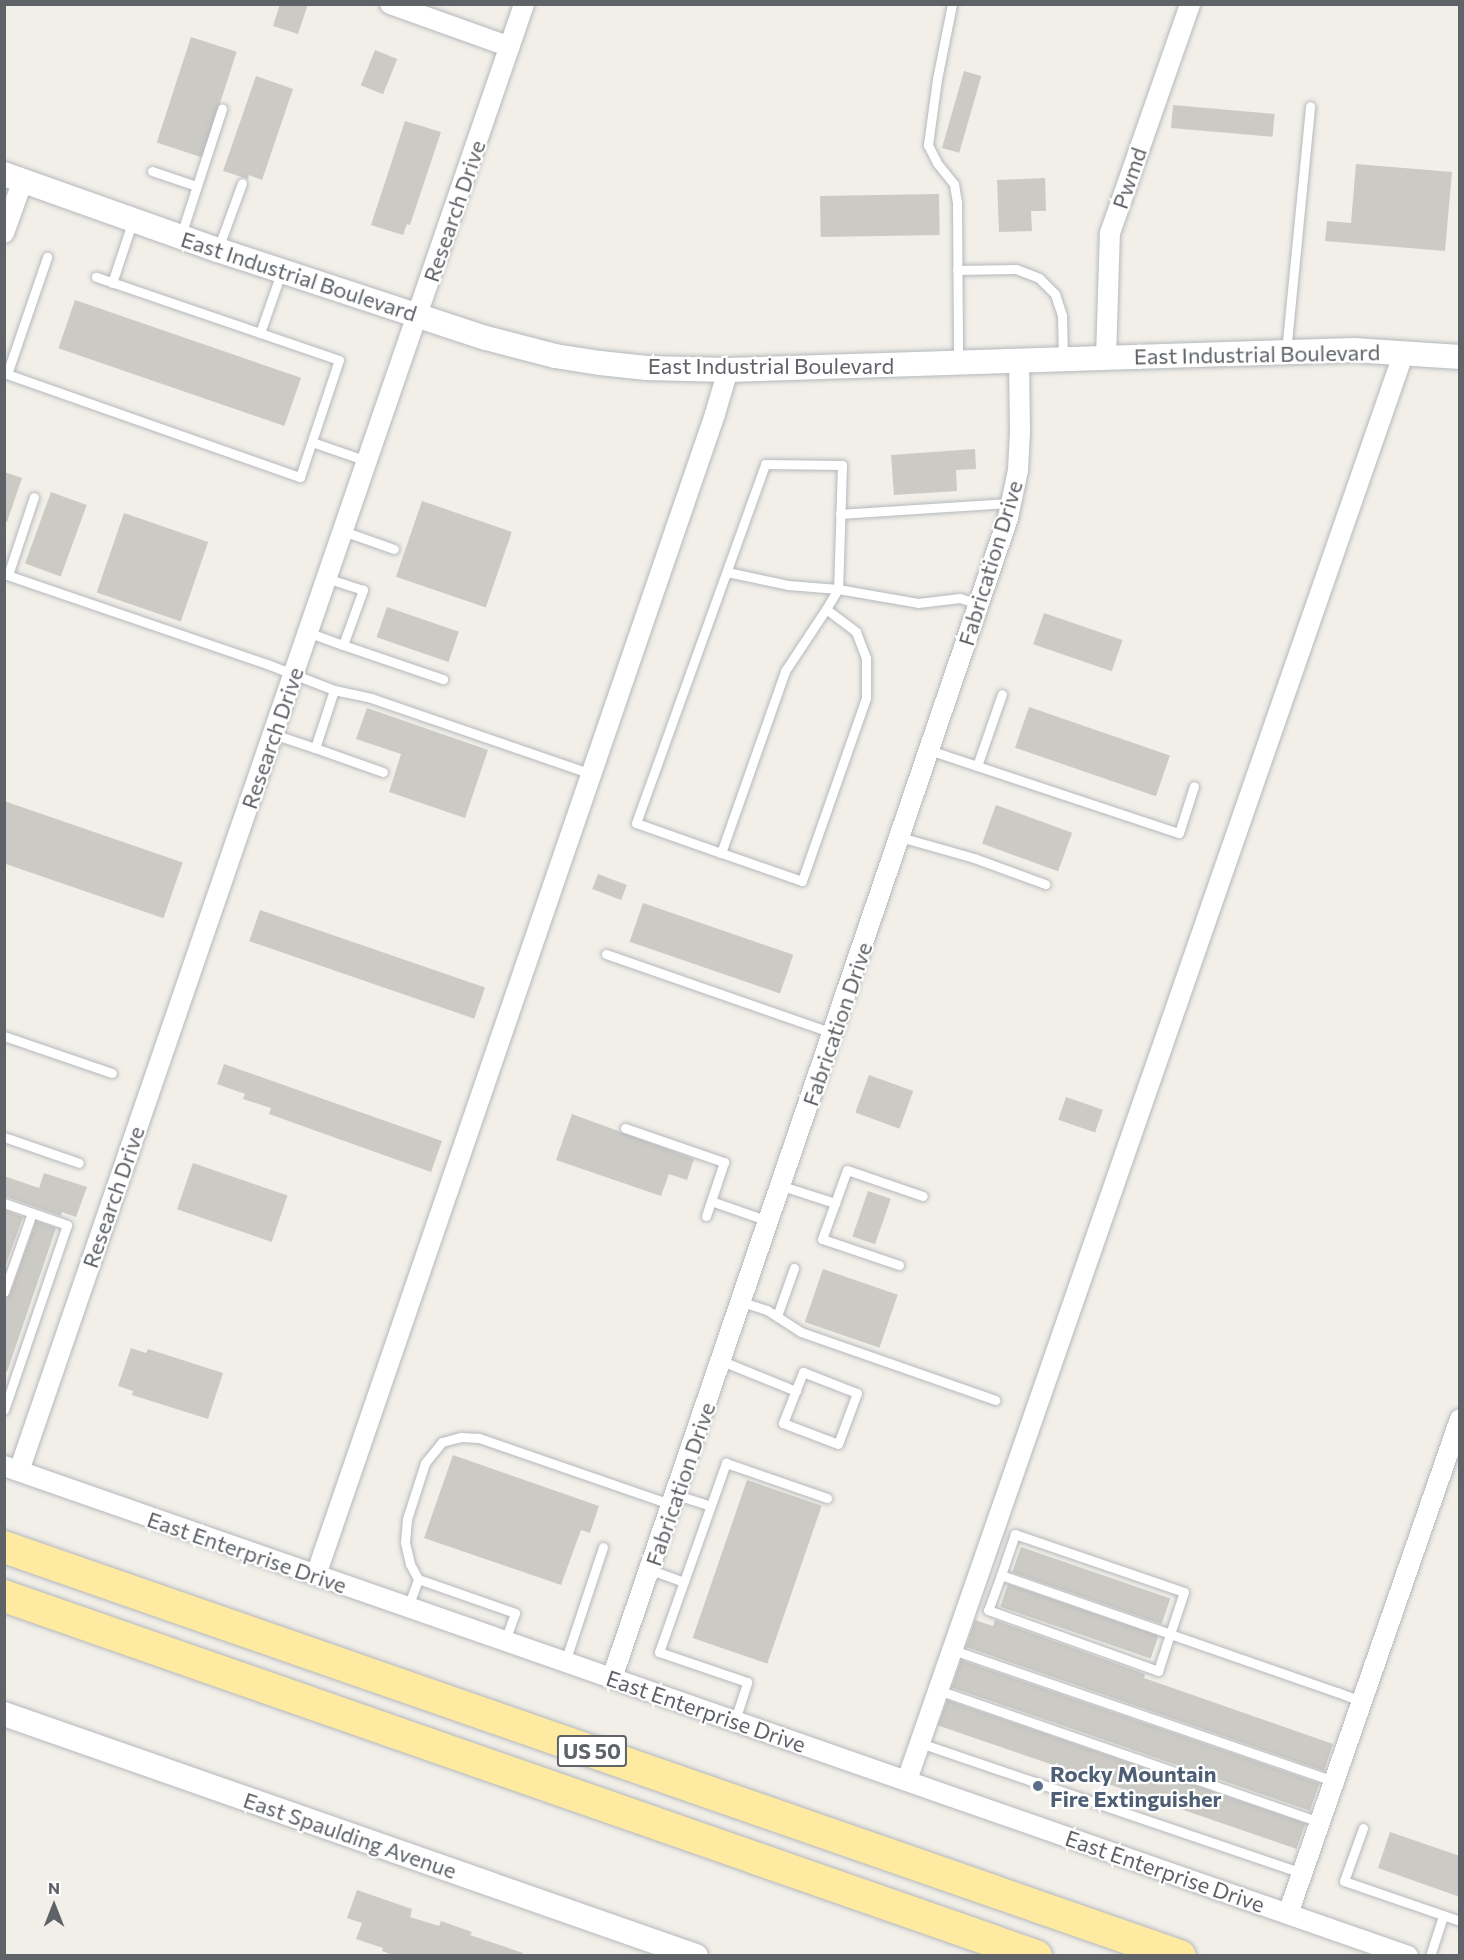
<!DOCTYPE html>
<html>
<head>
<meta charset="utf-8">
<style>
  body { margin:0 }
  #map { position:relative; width:1464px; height:1960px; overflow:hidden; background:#f1efe8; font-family:Commissioner,sans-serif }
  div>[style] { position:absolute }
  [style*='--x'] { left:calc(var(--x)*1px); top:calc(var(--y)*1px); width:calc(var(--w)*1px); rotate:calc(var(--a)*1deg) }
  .building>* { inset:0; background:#cccac5; transform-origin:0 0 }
  .roads { filter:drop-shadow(0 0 2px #b5b8bc) drop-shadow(0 0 2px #b5b8bc) }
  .service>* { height:9px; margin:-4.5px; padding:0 4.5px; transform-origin:4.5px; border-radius:4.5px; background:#fff }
  .minor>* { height:20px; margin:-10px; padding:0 10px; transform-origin:10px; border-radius:10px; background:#fff }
  .tertiary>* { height:24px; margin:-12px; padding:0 12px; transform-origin:12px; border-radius:12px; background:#fff }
  .trunk>* { height:32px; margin:-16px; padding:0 16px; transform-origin:16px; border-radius:16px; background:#feeaa1 }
  .dots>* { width:16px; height:16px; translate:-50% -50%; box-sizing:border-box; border:3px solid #fff; border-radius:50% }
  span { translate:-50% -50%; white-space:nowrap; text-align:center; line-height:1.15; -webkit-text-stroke:4.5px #fff; paint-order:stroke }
  .shield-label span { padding:2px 4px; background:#fff; border:2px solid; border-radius:4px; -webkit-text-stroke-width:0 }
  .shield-label { font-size:21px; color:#5f6368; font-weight:700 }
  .street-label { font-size:22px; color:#5f6368 }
  .service-label { font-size:22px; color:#4e5e75; font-weight:700 }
  .left { translate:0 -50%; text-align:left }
  .frame { position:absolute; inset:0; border:6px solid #5f6368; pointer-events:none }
  .north { position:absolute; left:24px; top:1876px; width:60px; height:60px; -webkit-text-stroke:4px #fff; paint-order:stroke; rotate:0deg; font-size:16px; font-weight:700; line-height:24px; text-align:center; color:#5f6368 }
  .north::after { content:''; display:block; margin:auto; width:21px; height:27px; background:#5f6368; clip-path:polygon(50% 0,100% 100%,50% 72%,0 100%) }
</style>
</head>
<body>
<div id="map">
  <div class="building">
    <i style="clip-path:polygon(280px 4px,308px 4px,298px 34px,273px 26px)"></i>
    <i style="left:191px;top:37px;width:48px;height:111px;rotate:18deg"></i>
    <i style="left:375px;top:50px;width:24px;height:38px;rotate:22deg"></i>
    <i style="left:964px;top:71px;width:18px;height:80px;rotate:16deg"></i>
    <i style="clip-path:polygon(256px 76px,293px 89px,262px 180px,249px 175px,248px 179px,223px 171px)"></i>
    <i style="left:1173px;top:105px;width:102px;height:23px;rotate:5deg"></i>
    <i style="clip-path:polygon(405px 121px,441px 132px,410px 225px,407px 224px,403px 235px,371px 225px)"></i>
    <i style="clip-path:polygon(1356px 164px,1452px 172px,1445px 251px,1325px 241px,1327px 221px,1351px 223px)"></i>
    <i style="clip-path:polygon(1045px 178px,1046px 211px,1031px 211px,1032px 231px,999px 232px,997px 180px)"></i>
    <i style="left:939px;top:194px;width:41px;height:119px;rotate:89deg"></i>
    <i style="left:75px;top:300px;width:239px;height:51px;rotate:19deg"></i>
    <i style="clip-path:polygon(975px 449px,976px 469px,956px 470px,957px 491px,894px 495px,891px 455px)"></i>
    <i style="clip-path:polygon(4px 472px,22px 478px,7px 522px,4px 522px)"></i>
    <i style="left:51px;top:492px;width:38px;height:76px;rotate:20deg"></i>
    <i style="left:422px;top:501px;width:95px;height:80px;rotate:19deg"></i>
    <i style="left:124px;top:513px;width:89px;height:84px;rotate:19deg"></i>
    <i style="left:387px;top:607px;width:76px;height:32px;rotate:19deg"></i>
    <i style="left:1044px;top:613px;width:83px;height:33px;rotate:19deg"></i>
    <i style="left:1029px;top:707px;width:149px;height:43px;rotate:19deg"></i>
    <i style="clip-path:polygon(367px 708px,488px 750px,465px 818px,389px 792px,401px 754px,356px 739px)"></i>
    <i style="left:4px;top:801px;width:189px;height:59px;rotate:19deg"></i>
    <i style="left:996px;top:805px;width:81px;height:41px;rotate:20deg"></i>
    <i style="left:598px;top:874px;width:31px;height:16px;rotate:21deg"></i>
    <i style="left:643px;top:903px;width:159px;height:41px;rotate:19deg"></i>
    <i style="left:260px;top:910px;width:238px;height:33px;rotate:19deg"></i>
    <i style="clip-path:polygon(224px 1064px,442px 1141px,431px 1172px,269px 1114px,271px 1108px,243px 1099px,245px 1094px,217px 1084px)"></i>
    <i style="left:869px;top:1075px;width:47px;height:40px;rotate:20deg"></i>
    <i style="left:1066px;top:1097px;width:39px;height:24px;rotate:19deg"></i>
    <i style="clip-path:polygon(572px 1114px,694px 1159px,687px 1180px,669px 1174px,661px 1196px,556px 1160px)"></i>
    <i style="left:193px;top:1163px;width:100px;height:49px;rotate:19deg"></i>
    <i style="clip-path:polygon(44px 1173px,87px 1187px,76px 1217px,62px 1212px,61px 1216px,4px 1196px,4px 1176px,39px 1188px)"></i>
    <i style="left:868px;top:1191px;width:24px;height:48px;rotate:19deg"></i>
    <i style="clip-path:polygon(4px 1210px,23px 1217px,4px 1270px)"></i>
    <i style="clip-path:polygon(36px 1221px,56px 1228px,7px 1372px,4px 1372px,4px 1299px,10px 1294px)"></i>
    <i style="left:823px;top:1269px;width:79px;height:56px;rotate:19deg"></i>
    <i style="clip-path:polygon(131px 1348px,146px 1353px,148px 1349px,223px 1373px,208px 1419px,132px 1395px,133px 1391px,118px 1386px)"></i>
    <i style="clip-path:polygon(453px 1455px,599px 1506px,590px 1533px,581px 1530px,561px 1585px,424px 1538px)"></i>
    <i style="left:747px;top:1480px;width:79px;height:167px;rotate:19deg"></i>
    <i style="left:1021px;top:1547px;width:158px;height:27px;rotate:19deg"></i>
    <i style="left:1008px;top:1584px;width:159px;height:24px;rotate:19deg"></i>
    <i style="clip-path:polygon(975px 1620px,993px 1626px,995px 1620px,1145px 1674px,1144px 1678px,1333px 1744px,1324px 1771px,966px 1647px)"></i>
    <i style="left:961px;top:1660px;width:379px;height:29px;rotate:19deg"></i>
    <i style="left:947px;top:1700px;width:379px;height:27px;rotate:19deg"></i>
    <i style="clip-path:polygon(1390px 1832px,1460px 1856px,1460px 1897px,1378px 1868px)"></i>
    <i style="clip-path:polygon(357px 1890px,412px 1909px,410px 1917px,439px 1926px,441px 1921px,472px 1932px,470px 1935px,523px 1953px,522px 1956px,395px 1956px,382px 1951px,383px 1948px,356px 1939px,362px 1923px,347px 1918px)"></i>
  </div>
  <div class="roads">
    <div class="service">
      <i style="--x:952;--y:4;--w:76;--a:101.3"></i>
      <i style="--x:937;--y:79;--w:67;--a:97.8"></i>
      <i style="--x:928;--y:145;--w:20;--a:63"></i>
      <i style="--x:937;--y:163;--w:27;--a:51"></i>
      <i style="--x:954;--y:184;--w:18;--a:81"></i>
      <i style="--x:957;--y:202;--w:161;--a:89.6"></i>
      <i style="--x:152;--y:171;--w:46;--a:18.8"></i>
      <i style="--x:181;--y:235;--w:133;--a:-72"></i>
      <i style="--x:218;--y:249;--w:70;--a:-70"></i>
      <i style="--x:957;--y:270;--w:59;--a:-1"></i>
      <i style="--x:1016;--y:269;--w:25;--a:21"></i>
      <i style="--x:1039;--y:278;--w:23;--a:45"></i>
      <i style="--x:1055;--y:294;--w:22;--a:72"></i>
      <i style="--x:1062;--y:315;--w:43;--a:88.7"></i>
      <i style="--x:112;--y:283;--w:66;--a:-71.6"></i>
      <i style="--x:260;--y:333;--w:64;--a:-70.7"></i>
      <i style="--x:1286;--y:352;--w:247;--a:-84.4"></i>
      <i style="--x:4;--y:373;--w:314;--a:19.4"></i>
      <i style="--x:300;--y:477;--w:123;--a:-71.6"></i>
      <i style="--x:339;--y:360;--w:257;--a:-161.1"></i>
      <i style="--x:7;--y:374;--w:124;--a:-71.1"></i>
      <i style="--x:312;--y:442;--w:58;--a:19.1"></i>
      <i style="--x:840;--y:514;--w:172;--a:-3.7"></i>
      <i style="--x:343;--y:531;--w:54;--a:19.4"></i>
      <i style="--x:727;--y:572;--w:62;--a:12"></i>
      <i style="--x:788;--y:585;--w:50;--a:4.6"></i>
      <i style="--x:838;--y:589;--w:23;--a:121"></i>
      <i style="--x:4;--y:574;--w:278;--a:18.9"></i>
      <i style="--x:267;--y:664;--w:72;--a:21.2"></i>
      <i style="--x:334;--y:690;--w:61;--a:108.1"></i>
      <i style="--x:315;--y:748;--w:44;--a:-161.6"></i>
      <i style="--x:8;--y:575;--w:82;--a:-71.6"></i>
      <i style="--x:307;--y:632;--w:38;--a:20"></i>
      <i style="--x:343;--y:645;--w:59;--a:-70"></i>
      <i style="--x:363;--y:590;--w:38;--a:-162"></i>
      <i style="--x:343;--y:645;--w:106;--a:18.8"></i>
      <i style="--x:334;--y:690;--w:38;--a:12"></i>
      <i style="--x:371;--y:698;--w:234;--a:19"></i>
      <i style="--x:315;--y:748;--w:72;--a:19.4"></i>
      <i style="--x:929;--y:750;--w:263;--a:18.4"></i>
      <i style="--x:1179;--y:833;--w:49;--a:-72.3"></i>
      <i style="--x:977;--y:766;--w:76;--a:-70.9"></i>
      <i style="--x:900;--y:837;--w:77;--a:15.8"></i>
      <i style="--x:974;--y:858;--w:76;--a:20.1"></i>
      <i style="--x:721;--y:853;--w:193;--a:-70.6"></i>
      <i style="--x:785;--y:671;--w:74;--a:-56.5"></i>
      <i style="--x:826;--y:609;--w:38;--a:37"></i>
      <i style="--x:856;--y:632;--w:28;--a:69"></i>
      <i style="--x:866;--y:658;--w:40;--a:90"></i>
      <i style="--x:866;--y:698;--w:194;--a:109.3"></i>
      <i style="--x:802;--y:881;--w:86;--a:-160.9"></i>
      <i style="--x:721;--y:853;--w:90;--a:-160.6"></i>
      <i style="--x:636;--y:823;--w:381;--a:-70.2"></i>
      <i style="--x:765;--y:464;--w:77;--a:0.7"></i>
      <i style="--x:842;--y:465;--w:124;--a:91.8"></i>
      <i style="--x:838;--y:589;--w:81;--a:9.9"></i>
      <i style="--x:918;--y:603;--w:42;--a:-6.8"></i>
      <i style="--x:960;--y:598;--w:20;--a:18"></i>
      <i style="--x:606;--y:954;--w:240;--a:19.2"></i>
      <i style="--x:4;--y:1036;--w:114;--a:18.9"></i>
      <i style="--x:625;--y:1128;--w:105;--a:19"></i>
      <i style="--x:724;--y:1162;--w:57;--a:108.4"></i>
      <i style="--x:4;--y:1137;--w:79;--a:19.1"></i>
      <i style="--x:782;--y:1186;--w:56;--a:17.8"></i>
      <i style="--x:711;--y:1201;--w:60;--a:19.3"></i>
      <i style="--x:4;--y:1203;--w:67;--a:19.2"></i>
      <i style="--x:67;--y:1225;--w:195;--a:108.8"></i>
      <i style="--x:899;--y:1265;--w:81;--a:-161.3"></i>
      <i style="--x:822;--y:1239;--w:73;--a:-70.1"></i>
      <i style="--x:847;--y:1170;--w:80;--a:18.9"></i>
      <i style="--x:4;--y:1292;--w:84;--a:-70.5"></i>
      <i style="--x:742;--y:1302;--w:26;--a:18"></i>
      <i style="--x:767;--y:1310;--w:40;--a:32.9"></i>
      <i style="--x:801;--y:1332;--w:206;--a:19.3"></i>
      <i style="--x:777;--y:1316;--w:51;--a:-70.5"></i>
      <i style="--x:722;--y:1361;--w:80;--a:22.1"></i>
      <i style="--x:803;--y:1372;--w:58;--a:21.3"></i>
      <i style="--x:857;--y:1393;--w:54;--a:110.4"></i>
      <i style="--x:838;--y:1444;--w:59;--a:-159.1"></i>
      <i style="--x:783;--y:1423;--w:55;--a:-68.6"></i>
      <i style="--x:677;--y:1495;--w:35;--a:18"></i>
      <i style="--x:651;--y:1570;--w:35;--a:20"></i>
      <i style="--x:1001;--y:1575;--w:37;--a:110"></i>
      <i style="--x:988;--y:1610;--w:181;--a:19.7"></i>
      <i style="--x:1158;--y:1671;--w:39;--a:-72"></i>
      <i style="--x:1170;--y:1634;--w:44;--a:-71.6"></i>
      <i style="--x:1184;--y:1592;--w:179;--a:-161.1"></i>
      <i style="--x:1015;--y:1534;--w:43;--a:108.9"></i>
      <i style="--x:1001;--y:1575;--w:179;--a:19.2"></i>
      <i style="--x:1170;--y:1634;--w:177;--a:19.2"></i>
      <i style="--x:1337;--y:1692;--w:26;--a:21"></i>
      <i style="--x:418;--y:1579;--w:103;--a:19.3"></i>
      <i style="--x:515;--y:1613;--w:30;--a:110"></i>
      <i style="--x:408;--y:1607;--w:30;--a:-70"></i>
      <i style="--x:418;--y:1579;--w:17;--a:-118"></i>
      <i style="--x:410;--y:1564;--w:23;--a:-103"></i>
      <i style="--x:405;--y:1542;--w:23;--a:-85"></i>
      <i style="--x:407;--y:1519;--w:59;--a:-72.2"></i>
      <i style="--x:425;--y:1463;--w:27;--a:-51"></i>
      <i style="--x:442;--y:1442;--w:20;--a:-15"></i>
      <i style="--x:461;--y:1437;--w:18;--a:3"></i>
      <i style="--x:479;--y:1438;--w:205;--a:19.1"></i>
      <i style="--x:953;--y:1650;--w:402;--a:19"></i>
      <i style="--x:565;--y:1662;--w:121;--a:-71.7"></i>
      <i style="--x:938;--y:1690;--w:403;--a:19.1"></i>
      <i style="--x:735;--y:1720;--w:40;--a:-72"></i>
      <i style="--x:747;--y:1682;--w:93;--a:-161.2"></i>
      <i style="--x:659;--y:1652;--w:201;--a:-70.5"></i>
      <i style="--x:726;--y:1463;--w:107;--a:19.1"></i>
      <i style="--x:920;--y:1743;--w:403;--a:18.8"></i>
      <i style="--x:1363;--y:1828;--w:56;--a:109.7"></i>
      <i style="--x:1344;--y:1881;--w:123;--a:19"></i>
      <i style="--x:1430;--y:1956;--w:42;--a:-72"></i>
    </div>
    <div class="minor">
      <i style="--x:390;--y:4;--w:127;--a:19.7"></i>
      <i style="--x:4;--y:233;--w:56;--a:-70.3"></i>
      <i style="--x:1106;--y:358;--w:125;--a:-88.2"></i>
      <i style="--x:1110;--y:233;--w:243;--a:-70.7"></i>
      <i style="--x:4;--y:1466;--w:1487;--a:19.24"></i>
      <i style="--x:19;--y:1471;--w:1551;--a:-71"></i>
      <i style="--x:316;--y:1575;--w:1228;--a:-71.03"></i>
      <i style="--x:715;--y:414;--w:46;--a:-73.5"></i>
      <i style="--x:612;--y:1678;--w:1226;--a:-71.15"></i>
      <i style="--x:1008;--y:518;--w:49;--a:-78.2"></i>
      <i style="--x:1018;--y:470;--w:38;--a:-87"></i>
      <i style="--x:1020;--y:432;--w:70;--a:-90.8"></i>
      <i style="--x:907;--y:1780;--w:1512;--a:-70.81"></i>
      <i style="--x:1288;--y:1914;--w:524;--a:-70.84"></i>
    </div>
    <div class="tertiary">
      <i style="--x:4;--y:174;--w:227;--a:19.6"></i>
      <i style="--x:218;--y:250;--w:282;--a:18.2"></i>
      <i style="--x:486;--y:338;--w:71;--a:14.6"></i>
      <i style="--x:555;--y:356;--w:46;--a:8.8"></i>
      <i style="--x:600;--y:363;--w:47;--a:6.1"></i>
      <i style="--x:647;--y:368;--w:81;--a:1.4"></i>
      <i style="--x:728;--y:370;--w:626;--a:-1.83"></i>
      <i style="--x:1354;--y:350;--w:106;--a:3.8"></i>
      <i style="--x:4;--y:1714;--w:733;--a:19.28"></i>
    </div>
    <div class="trunk">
      <i style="--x:4;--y:1547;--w:1245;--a:19.18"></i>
      <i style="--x:4;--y:1596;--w:1093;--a:19.23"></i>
    </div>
  </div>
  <div class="dots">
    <i style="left:1038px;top:1786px;background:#5c6f8a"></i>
  </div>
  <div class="shield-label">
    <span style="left:592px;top:1751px">US 50</span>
  </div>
  <div class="street-label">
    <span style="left:1129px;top:178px;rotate:-71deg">Pwmd</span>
    <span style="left:454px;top:211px;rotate:-71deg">Research Drive</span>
    <span style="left:299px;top:276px;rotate:18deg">East Industrial Boulevard</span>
    <span style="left:1257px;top:354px;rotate:-1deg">East Industrial Boulevard</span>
    <span style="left:771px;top:366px">East Industrial Boulevard</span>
    <span style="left:990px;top:563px;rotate:-73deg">Fabrication Drive</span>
    <span style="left:272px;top:738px;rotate:-71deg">Research Drive</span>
    <span style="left:837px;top:1024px;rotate:-71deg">Fabrication Drive</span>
    <span style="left:113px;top:1197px;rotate:-71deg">Research Drive</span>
    <span style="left:680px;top:1484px;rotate:-71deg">Fabrication Drive</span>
    <span style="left:247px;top:1552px;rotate:19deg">East Enterprise Drive</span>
    <span style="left:706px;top:1711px;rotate:19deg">East Enterprise Drive</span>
    <span style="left:350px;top:1835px;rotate:19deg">East Spaulding Avenue</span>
    <span style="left:1165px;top:1871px;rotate:19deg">East Enterprise Drive</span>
  </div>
  <div class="service-label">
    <span class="left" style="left:1050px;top:1786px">Rocky Mountain<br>Fire Extinguisher</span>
  </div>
  <div class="frame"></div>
  <div class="north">N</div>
</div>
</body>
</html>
